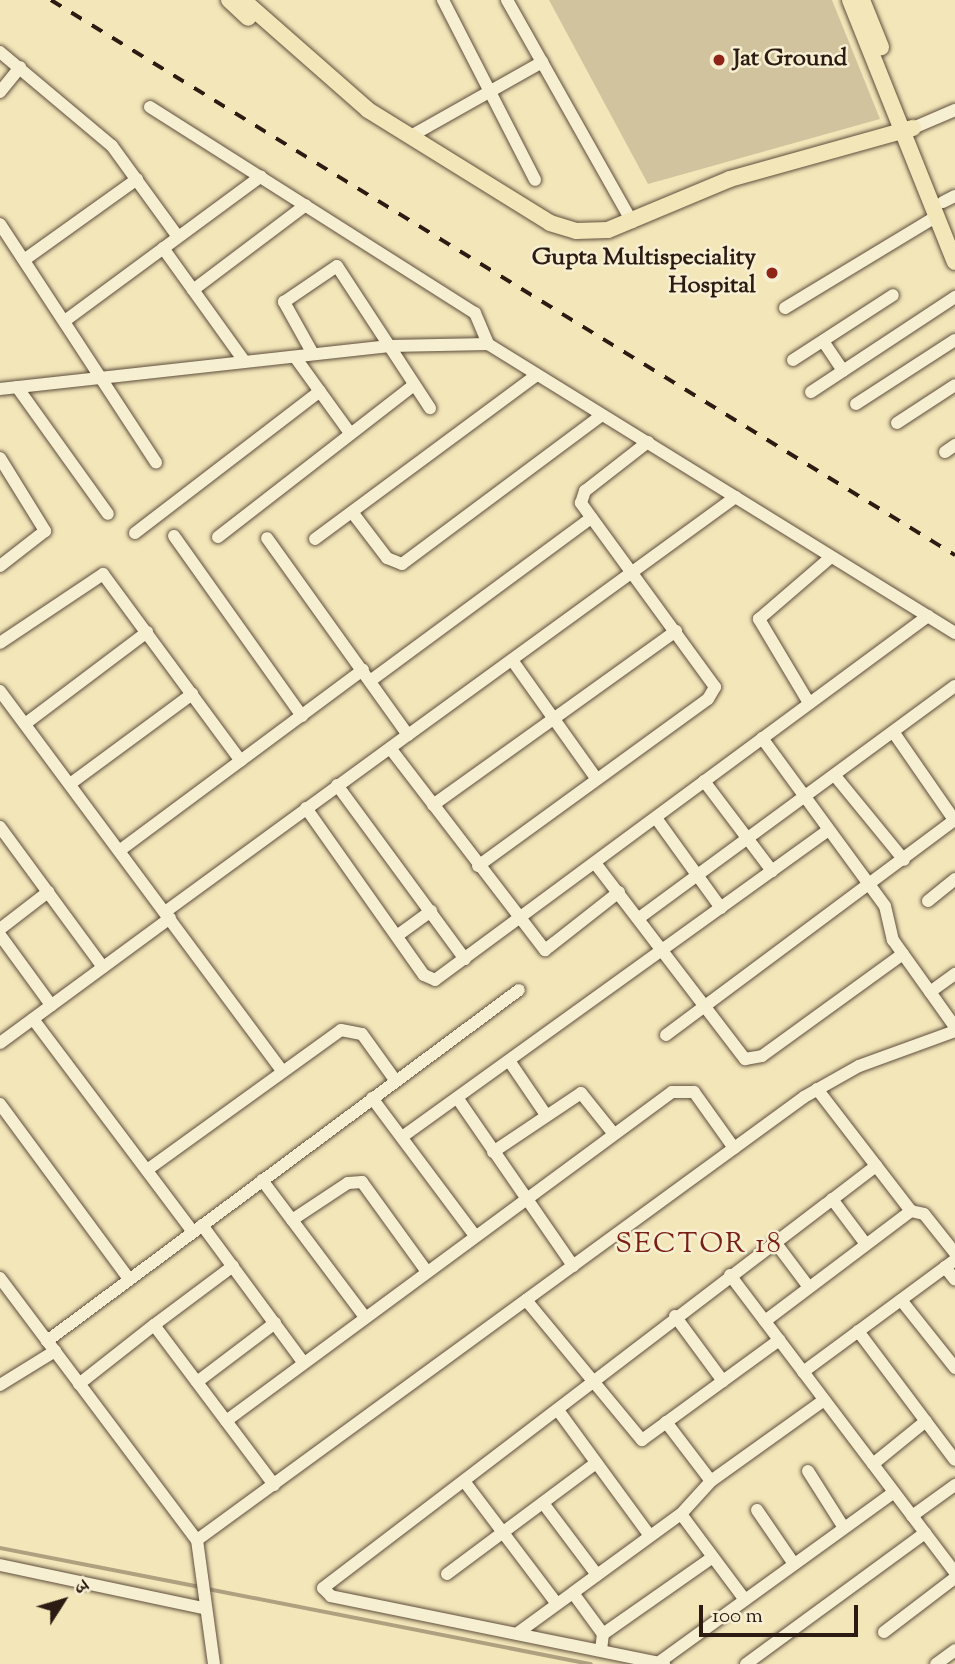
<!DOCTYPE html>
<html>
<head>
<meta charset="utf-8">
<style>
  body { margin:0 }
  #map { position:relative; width:955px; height:1664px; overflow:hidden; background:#f3e6b9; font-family:"Sorts Mill Goudy","Noto Serif Devanagari",serif }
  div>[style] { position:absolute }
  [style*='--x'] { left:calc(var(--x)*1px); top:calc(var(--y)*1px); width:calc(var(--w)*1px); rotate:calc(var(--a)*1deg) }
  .green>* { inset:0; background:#d1c39d }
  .stream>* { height:3.5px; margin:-1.75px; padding:0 1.75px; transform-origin:1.75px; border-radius:1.75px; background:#afa180 }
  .roads { filter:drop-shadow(0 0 2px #5e4e3c) drop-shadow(0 0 2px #5e4e3c) }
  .minor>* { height:12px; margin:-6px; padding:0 6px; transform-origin:6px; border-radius:6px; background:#f7efd2 }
  .major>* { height:16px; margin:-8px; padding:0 8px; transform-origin:8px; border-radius:8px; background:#f3e6b9 }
  .rail>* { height:3.5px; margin-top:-1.75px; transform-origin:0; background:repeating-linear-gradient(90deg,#2c1b12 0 12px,transparent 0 24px) }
  .dots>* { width:19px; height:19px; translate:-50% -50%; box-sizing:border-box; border:4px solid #f7efd2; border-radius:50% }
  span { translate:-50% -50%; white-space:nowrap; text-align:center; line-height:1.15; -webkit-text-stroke:5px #f7efd2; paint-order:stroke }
  .poi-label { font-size:24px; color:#2c1b12; font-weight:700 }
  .left { translate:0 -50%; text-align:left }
  .right { translate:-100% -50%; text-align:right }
  .quarter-label { font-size:28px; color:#7a1f14; letter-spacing:2px }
  .north { position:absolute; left:28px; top:1566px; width:70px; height:70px; -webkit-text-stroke:5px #f7efd2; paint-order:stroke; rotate:53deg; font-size:19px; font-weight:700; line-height:28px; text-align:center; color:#2c1b12 }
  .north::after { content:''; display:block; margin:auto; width:24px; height:32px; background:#2c1b12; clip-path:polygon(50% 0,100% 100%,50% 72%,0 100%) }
  .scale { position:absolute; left:699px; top:1605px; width:159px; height:32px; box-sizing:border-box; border:4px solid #2c1b12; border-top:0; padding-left:9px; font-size:21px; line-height:24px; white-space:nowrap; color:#2c1b12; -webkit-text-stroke:5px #f7efd2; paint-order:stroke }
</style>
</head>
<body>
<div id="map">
  <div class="green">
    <i style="clip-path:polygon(549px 0,832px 0,880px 119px,648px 184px)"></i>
  </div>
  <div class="stream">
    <i style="--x:0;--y:1548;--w:205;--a:11"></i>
    <i style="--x:208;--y:1589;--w:390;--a:11.1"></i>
  </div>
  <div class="roads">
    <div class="minor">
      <i style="--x:443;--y:0;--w:202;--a:62.9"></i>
      <i style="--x:507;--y:0;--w:255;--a:60.6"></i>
      <i style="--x:0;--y:52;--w:146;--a:40"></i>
      <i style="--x:112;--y:146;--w:112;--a:54"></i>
      <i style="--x:0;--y:92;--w:32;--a:-51"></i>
      <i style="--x:150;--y:107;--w:385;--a:32.4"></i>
      <i style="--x:475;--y:313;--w:34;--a:67"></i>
      <i style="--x:913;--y:128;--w:46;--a:-23.2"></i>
      <i style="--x:409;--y:137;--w:153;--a:-29.4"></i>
      <i style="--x:943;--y:202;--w:13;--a:-27"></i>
      <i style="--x:0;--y:224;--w:285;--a:56.8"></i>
      <i style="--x:163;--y:248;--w:140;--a:54.3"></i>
      <i style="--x:24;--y:260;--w:139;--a:-35.6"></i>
      <i style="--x:193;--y:290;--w:141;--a:-37"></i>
      <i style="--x:785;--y:308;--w:178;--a:-31.2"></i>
      <i style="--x:66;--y:320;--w:242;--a:-36.4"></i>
      <i style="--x:823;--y:341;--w:36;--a:56"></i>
      <i style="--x:313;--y:354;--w:60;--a:-119.1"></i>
      <i style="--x:284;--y:302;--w:64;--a:-34.2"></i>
      <i style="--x:337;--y:266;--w:170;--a:56.8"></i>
      <i style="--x:295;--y:357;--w:94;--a:54.1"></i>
      <i style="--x:793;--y:360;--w:119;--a:-33"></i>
      <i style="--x:17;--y:387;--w:156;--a:54.4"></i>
      <i style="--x:0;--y:389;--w:392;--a:-6.3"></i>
      <i style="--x:390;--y:346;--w:98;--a:-1.2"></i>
      <i style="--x:488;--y:344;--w:549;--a:31.75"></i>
      <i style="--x:811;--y:392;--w:173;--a:-33.4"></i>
      <i style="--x:856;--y:404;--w:118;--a:-32.9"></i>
      <i style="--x:897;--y:423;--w:69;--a:-33.2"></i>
      <i style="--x:945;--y:452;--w:12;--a:-35"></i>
      <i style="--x:0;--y:458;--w:86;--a:58.3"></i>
      <i style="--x:45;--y:531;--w:57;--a:142.1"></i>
      <i style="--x:352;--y:512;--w:58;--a:52.7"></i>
      <i style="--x:387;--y:558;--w:16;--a:22"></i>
      <i style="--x:402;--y:564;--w:249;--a:-36.7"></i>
      <i style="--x:135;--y:533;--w:233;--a:-37.5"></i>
      <i style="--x:174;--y:536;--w:221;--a:54.6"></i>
      <i style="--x:218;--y:537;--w:248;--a:-37.8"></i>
      <i style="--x:315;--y:539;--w:276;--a:-36.5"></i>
      <i style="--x:0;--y:643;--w:124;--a:-33.8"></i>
      <i style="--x:103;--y:574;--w:232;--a:53.6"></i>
      <i style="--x:512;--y:660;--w:145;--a:54.6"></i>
      <i style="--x:370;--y:681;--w:275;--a:-36.4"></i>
      <i style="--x:0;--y:691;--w:473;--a:53.4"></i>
      <i style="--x:809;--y:703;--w:98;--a:-120.8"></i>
      <i style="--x:759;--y:619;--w:95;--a:-40.7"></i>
      <i style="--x:25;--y:724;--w:153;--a:-37"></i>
      <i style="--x:894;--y:733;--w:107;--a:55.3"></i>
      <i style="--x:408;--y:735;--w:405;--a:-36"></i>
      <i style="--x:762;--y:738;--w:208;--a:53.8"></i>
      <i style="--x:885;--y:906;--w:35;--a:77"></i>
      <i style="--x:893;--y:940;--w:107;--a:54.5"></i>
      <i style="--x:390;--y:748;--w:255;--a:52.5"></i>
      <i style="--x:545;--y:950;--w:94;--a:-38.1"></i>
      <i style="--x:836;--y:777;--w:107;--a:50.7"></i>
      <i style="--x:704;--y:781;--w:113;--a:52.9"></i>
      <i style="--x:70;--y:784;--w:152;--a:-36.4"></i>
      <i style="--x:337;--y:785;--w:216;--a:53.7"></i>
      <i style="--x:433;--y:805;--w:299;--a:-35.6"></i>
      <i style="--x:306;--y:808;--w:204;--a:54.8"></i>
      <i style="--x:424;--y:975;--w:12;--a:24"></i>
      <i style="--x:435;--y:980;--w:613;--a:-36.44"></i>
      <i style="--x:656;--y:818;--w:111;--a:54.2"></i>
      <i style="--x:0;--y:827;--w:174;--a:53.7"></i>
      <i style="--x:119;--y:851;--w:304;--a:-36.6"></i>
      <i style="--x:595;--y:863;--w:247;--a:52.6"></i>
      <i style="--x:745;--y:1059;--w:17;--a:-10"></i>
      <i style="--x:762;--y:1056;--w:174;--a:-35.9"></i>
      <i style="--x:478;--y:866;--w:284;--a:-36"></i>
      <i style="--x:708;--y:699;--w:14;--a:-60"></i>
      <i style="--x:715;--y:687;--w:228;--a:-126.1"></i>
      <i style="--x:581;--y:503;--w:13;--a:-72"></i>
      <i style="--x:585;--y:491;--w:80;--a:-37.9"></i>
      <i style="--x:928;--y:901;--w:35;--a:-39"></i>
      <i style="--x:165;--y:912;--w:301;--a:-36.1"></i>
      <i style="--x:408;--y:735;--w:242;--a:-125.6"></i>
      <i style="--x:639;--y:918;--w:392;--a:-36.3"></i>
      <i style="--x:0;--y:929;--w:61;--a:-37.6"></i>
      <i style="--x:0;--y:935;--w:87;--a:53.9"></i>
      <i style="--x:398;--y:935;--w:41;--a:-36"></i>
      <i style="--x:930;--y:992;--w:31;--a:-36"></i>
      <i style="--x:33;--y:1019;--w:266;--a:53.1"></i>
      <i style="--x:666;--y:1035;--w:359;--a:-36.7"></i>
      <i style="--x:0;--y:1043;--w:211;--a:-36.3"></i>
      <i style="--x:510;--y:1062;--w:64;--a:55.8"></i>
      <i style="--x:817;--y:1089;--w:154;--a:52.4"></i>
      <i style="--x:911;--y:1211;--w:13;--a:13"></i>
      <i style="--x:924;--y:1214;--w:50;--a:51.5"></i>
      <i style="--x:372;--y:1098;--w:169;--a:53.2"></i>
      <i style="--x:458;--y:1099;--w:203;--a:55.4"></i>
      <i style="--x:0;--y:1104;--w:217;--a:53.6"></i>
      <i style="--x:402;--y:1137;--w:524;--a:-35.75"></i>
      <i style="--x:493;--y:1152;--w:106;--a:-33.8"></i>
      <i style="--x:581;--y:1093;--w:51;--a:51.3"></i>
      <i style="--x:147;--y:1170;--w:239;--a:-35.8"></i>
      <i style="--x:341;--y:1030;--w:21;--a:11"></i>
      <i style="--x:362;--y:1034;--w:57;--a:54.3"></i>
      <i style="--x:262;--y:1180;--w:170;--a:53.1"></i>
      <i style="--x:832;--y:1199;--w:55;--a:53.1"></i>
      <i style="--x:292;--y:1220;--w:67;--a:-33.5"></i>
      <i style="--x:348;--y:1183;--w:14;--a:-4"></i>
      <i style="--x:362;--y:1182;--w:107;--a:54.1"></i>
      <i style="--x:202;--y:1225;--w:170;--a:53.6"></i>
      <i style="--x:775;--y:1242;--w:55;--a:53.1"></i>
      <i style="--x:233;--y:1266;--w:99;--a:143.2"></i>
      <i style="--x:154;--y:1325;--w:200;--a:53.1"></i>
      <i style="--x:945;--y:1267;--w:16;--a:52"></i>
      <i style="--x:730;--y:1275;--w:373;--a:52.9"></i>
      <i style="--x:0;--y:1278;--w:328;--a:53.1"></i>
      <i style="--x:197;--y:1540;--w:125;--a:82.2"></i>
      <i style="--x:526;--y:1300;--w:182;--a:50.4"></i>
      <i style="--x:642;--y:1440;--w:170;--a:-36.1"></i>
      <i style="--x:901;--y:1300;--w:87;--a:51.5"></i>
      <i style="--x:675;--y:1316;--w:81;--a:53.6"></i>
      <i style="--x:765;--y:1321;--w:183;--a:-37"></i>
      <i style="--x:858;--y:1331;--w:161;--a:53.1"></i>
      <i style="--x:47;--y:1341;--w:588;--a:-36.64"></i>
      <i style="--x:803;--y:1372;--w:189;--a:-36.4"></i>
      <i style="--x:197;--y:1382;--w:98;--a:-37.1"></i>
      <i style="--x:79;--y:1384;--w:95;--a:-38.2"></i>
      <i style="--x:0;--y:1385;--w:65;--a:-31.7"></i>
      <i style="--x:560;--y:1413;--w:152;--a:53.8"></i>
      <i style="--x:226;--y:1421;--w:554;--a:-36.42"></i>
      <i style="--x:672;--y:1092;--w:22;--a:0"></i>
      <i style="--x:694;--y:1092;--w:69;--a:54.5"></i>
      <i style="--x:666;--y:1422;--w:74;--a:52.7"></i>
      <i style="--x:711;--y:1481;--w:139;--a:-35.6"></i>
      <i style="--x:873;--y:1464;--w:68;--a:-39.1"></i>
      <i style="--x:808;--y:1471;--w:67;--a:57.7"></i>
      <i style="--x:464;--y:1481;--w:154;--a:52.9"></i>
      <i style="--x:543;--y:1503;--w:90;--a:53.1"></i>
      <i style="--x:757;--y:1510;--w:65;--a:55.6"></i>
      <i style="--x:681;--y:1514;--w:107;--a:53.3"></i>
      <i style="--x:912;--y:1516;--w:53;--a:-35.8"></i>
      <i style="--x:197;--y:1540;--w:751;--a:-36.12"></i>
      <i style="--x:804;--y:1097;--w:63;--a:-29.4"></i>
      <i style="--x:859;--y:1066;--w:102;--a:-20"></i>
      <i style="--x:0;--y:1565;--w:208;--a:12"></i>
      <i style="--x:447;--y:1574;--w:186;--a:-36.7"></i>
      <i style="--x:573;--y:1593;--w:51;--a:53.8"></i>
      <i style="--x:519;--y:1632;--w:200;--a:-36.1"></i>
      <i style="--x:681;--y:1514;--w:45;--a:-47.7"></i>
      <i style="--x:884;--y:1632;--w:89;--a:-37.3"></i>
      <i style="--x:601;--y:1650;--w:16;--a:-83"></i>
      <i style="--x:603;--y:1634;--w:134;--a:-35"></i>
      <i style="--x:658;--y:1663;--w:291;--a:-35.9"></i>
      <i style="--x:664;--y:1664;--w:340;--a:-168.5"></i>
      <i style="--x:331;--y:1596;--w:11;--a:-135"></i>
      <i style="--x:323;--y:1588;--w:696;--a:-37.35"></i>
      <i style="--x:746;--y:1664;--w:222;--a:-36.2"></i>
      <i style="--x:936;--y:1664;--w:24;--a:-36"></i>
    </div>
    <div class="major">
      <i style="--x:229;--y:0;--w:26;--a:43"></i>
      <i style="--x:243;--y:0;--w:167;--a:41.3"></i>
      <i style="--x:368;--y:110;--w:214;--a:31.8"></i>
      <i style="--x:550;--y:223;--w:27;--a:17"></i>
      <i style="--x:576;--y:231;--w:32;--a:-2"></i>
      <i style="--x:608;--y:230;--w:132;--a:-22.7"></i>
      <i style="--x:730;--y:179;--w:190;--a:-15.6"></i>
      <i style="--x:850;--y:0;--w:282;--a:68.2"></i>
      <i style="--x:862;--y:0;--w:51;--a:68"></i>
    </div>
  </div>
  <div class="rail">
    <i style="--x:51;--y:0;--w:1061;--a:31.55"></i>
  </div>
  <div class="dots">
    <i style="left:719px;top:60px;background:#8f2418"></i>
    <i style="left:772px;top:273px;background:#8f2418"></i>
  </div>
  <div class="poi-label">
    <span class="left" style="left:733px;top:60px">Jat Ground</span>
    <span class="right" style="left:756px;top:273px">Gupta Multispeciality<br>Hospital</span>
  </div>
  <div class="quarter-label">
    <span style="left:699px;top:1245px">SECTOR 18</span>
  </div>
  <div class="north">उ</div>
  <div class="scale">100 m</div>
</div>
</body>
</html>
